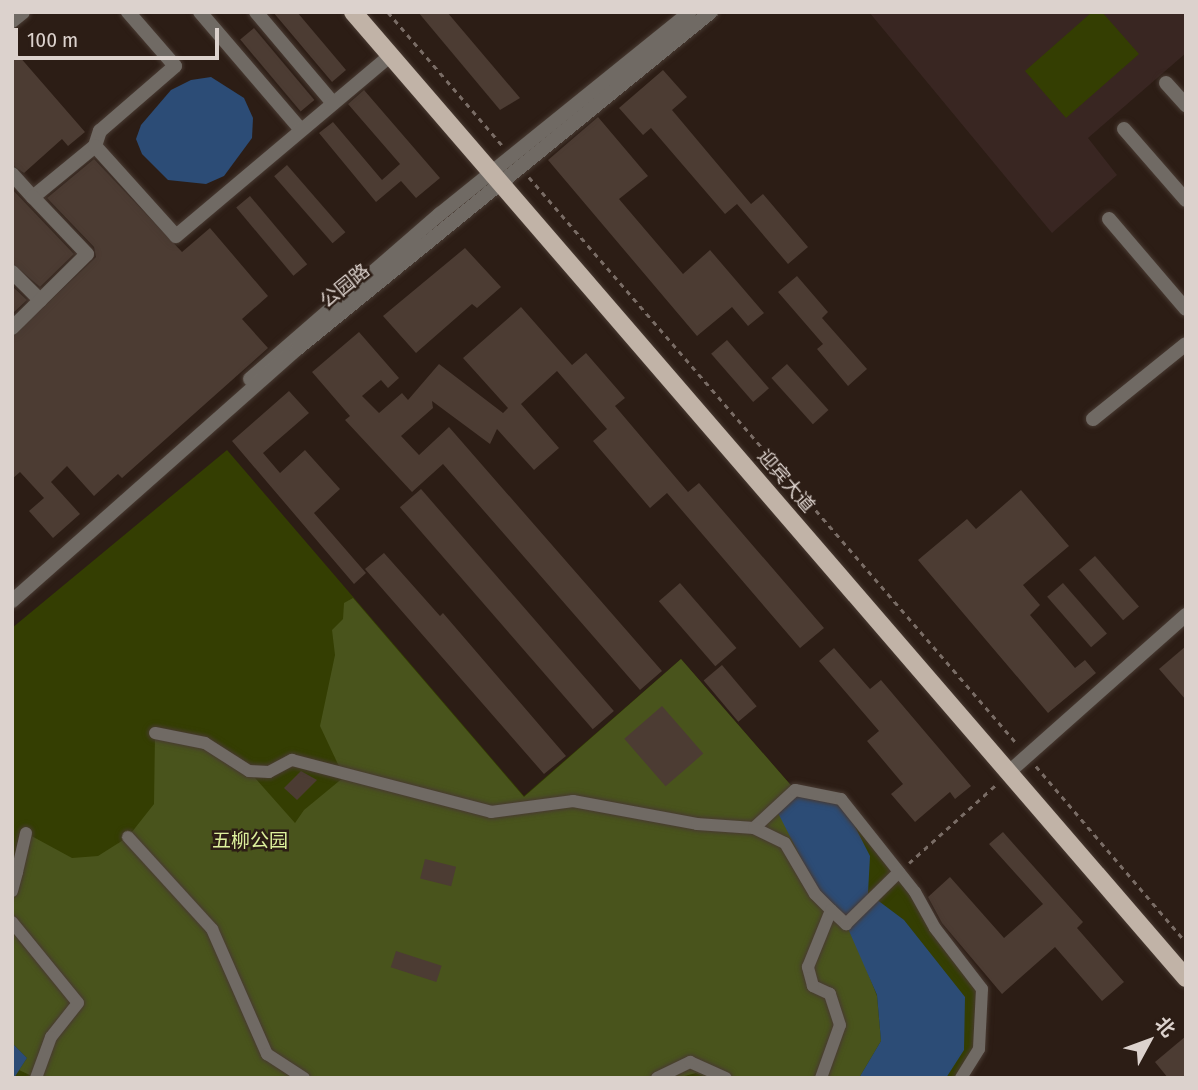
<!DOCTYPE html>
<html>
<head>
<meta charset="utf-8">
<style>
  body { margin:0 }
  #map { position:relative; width:1198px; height:1090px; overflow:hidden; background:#2c1d15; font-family:"Fira Sans Condensed","Noto Sans SC",sans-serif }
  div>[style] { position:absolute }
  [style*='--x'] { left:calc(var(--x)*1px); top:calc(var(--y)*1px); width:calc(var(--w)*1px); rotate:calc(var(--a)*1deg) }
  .education>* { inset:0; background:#392622 }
  .green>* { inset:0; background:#343e02 }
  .forest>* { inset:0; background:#49541c }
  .water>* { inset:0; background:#2c4c76 }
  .building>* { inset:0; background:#4c3c33; transform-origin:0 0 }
  .path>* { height:2.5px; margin-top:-1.25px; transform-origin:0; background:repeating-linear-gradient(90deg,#796c65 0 5px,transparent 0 10px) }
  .roads { filter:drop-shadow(0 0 2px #483a32) drop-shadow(0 0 2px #483a32) }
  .pedestrian>* { height:12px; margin:-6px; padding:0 6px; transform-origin:6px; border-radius:6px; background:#706a64 }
  .minor>* { height:14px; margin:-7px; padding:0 7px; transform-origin:7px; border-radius:7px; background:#706a64 }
  .tertiary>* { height:14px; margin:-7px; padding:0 7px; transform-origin:7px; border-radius:7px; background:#706a64 }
  .primary>* { height:18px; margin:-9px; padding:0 9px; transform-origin:9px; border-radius:9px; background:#c1b3a7 }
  span { translate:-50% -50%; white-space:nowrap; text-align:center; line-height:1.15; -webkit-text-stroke:5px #2c1d15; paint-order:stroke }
  .street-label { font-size:19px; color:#dcd2cd }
  .park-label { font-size:19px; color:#dcef9b }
  .frame { position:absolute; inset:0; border:14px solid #dcd2cd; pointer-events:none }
  .north { position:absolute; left:1114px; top:1006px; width:70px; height:70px; -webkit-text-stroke:5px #2c1d15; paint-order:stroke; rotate:49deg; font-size:19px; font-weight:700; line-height:28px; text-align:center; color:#dcd2cd }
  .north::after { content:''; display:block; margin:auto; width:24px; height:32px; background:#dcd2cd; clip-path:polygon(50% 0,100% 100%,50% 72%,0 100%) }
  .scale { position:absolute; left:14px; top:28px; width:205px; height:32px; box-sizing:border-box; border:4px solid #dcd2cd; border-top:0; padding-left:9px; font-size:21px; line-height:24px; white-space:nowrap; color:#dcd2cd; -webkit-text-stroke:5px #2c1d15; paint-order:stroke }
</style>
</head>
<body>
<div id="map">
  <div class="education">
    <i style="clip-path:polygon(869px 12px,1184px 12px,1186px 53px,1088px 138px,1117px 175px,1052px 233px)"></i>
  </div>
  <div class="green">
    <i style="clip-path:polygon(1092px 12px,1102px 12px,1139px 54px,1066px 118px,1025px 71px)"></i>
    <i style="clip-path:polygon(227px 450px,524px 796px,681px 659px,795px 790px,841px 799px,982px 989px,979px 1049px,961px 1078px,12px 1078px,12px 628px)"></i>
  </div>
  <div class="forest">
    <i style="clip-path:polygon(353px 598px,524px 797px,681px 659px,795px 790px,877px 996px,881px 1041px,859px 1078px,708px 1078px,696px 1073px,677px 1078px,36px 1078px,19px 1070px,27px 1058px,12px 1043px,12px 891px,26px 833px,72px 858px,98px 856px,128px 837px,154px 804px,155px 733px,205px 743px,249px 771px,295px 823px,304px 810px,344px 777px,320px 726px,335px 655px,332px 630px,343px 619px,344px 603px)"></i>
  </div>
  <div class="water">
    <i style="clip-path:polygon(211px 77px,244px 98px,253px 118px,252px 138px,224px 176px,206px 184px,168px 180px,142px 154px,136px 139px,141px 125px,171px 90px,191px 80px)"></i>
    <i style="clip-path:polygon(795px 790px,841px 799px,870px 856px,868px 893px,904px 920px,965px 997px,964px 1050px,946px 1078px,859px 1078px,881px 1041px,877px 995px,846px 924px,825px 905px,777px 811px)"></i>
    <i style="clip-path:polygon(12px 1043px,27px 1058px,14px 1078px,12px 1078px)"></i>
  </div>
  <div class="building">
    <i style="clip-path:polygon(273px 12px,297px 12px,346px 70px,332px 82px)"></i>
    <i style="clip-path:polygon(418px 12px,447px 12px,520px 98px,500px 110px)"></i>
    <i style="left:254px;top:28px;width:94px;height:18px;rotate:50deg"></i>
    <i style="clip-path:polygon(12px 48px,85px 132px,68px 146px,62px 139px,24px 173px,12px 165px)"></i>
    <i style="clip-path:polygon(663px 70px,687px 97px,672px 110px,751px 204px,763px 194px,808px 247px,788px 264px,737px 204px,725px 214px,651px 128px,643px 135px,619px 108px)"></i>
    <i style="clip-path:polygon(364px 90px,440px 178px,416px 198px,401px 181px,376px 202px,319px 133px,333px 122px,382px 180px,400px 164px,348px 104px)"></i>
    <i style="clip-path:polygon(598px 117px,648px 176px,619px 199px,683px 274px,710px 250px,764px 313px,748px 326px,732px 307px,697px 336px,548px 160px)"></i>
    <i style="clip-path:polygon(94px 159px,182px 252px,210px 228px,268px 296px,242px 319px,268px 348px,122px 478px,118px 474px,94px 496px,67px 466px,51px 482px,80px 514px,53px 538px,29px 511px,44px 498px,20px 472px,12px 479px,12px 337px,96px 257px,94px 247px,47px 198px)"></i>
    <i style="left:287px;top:165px;width:89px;height:17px;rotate:49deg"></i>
    <i style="clip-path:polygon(12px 189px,74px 254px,40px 287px,12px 263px)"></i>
    <i style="left:250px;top:196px;width:89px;height:18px;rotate:50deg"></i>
    <i style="clip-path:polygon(465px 248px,501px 287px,477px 308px,472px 304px,416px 353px,383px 316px)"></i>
    <i style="clip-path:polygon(797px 276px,828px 312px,822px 318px,867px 369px,848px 386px,817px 349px,823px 344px,778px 292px)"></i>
    <i style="clip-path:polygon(12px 286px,27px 300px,12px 314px)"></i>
    <i style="clip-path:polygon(521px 307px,572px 365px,586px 353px,625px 398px,615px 406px,688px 492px,699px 483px,824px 628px,800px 648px,667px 493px,650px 508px,593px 441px,607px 429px,557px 371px,521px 404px,559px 448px,534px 470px,497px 429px,490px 444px,432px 401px,433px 408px,401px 436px,419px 455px,449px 427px,662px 671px,640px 690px,443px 464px,412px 492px,345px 420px,350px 416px,312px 372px,359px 332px,399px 378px,388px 388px,381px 380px,362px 396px,379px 413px,402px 393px,408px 400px,439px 364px,503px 413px,508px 408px,463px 358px)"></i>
    <i style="left:727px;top:340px;width:64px;height:21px;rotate:49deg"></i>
    <i style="left:787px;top:364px;width:62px;height:21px;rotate:48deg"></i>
    <i style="clip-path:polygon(289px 391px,309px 413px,263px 453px,280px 473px,305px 450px,340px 489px,314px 513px,366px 573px,354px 584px,232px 441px)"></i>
    <i style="left:421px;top:489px;width:294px;height:28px;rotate:49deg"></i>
    <i style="clip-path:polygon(1021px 490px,1069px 546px,1023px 585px,1040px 605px,1030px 615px,1075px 668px,1085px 660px,1096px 673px,1048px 713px,918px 560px,967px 519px,976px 529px)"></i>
    <i style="clip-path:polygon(384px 553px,440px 616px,443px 613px,566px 756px,544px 774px,365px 569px)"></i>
    <i style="left:1095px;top:556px;width:67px;height:21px;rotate:49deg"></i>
    <i style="left:680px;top:583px;width:86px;height:28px;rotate:49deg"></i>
    <i style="left:1063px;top:583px;width:67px;height:21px;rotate:49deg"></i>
    <i style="clip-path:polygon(1186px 646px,1186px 700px,1159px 669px)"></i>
    <i style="clip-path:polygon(834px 648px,870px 689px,881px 680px,971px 786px,955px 799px,950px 792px,915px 822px,891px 794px,903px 784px,867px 741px,879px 731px,819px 661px)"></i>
    <i style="left:722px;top:665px;width:54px;height:24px;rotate:50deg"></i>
    <i style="left:662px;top:706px;width:63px;height:50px;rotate:49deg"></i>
    <i style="clip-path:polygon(301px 771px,317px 780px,297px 800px,284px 788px)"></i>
    <i style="clip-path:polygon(1003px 832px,1083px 922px,1077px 928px,1124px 982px,1102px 1001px,1055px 947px,1002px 994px,942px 923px,928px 897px,950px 877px,1004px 938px,1043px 904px,989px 844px)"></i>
    <i style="left:425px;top:859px;width:32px;height:20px;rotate:14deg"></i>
    <i style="left:396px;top:951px;width:48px;height:17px;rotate:18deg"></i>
    <i style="clip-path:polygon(1186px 1036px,1186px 1078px,1168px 1078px,1155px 1062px)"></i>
  </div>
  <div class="path">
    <i style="--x:388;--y:12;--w:175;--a:49.4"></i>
    <i style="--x:529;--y:177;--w:749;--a:49.27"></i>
    <i style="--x:1036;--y:766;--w:231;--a:49.6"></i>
    <i style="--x:909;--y:863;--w:120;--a:-42"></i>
  </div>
  <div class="roads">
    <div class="pedestrian">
      <i style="--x:155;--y:733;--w:51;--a:11.3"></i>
      <i style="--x:205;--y:743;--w:52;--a:32.5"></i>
      <i style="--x:249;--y:771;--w:20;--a:3"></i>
      <i style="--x:269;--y:772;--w:26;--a:-28"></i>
      <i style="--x:292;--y:760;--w:206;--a:14.6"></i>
      <i style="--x:491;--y:812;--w:83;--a:-7.6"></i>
      <i style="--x:573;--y:801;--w:126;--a:10.5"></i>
      <i style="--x:697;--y:824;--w:57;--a:4"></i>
      <i style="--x:754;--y:828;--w:56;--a:-42.8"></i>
      <i style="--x:795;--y:790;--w:47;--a:11.1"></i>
      <i style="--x:841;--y:799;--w:119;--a:51.5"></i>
      <i style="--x:915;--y:892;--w:41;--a:60.9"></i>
      <i style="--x:935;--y:928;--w:77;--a:52.4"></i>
      <i style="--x:982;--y:989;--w:60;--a:92.9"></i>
      <i style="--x:979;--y:1049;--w:34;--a:122"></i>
      <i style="--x:754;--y:828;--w:34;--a:26"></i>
      <i style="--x:785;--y:843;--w:59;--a:59.5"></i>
      <i style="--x:815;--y:894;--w:23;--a:45"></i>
      <i style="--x:128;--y:837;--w:125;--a:47.6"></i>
      <i style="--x:212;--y:929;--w:137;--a:66.3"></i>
      <i style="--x:267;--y:1054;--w:44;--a:33"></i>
      <i style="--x:12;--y:868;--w:6;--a:39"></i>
      <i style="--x:17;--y:872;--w:40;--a:-77"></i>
      <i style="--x:12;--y:891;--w:20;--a:-75"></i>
      <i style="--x:12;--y:922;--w:104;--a:50.8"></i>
      <i style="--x:78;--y:1003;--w:43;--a:128.5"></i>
      <i style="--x:51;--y:1037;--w:44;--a:110.1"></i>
      <i style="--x:657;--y:1078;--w:37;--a:-26"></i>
      <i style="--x:690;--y:1062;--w:39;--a:24"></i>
      <i style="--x:821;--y:1078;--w:56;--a:-70.3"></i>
      <i style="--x:840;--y:1025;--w:33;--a:-108"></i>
      <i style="--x:830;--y:994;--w:19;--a:-155"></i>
      <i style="--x:813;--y:986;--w:20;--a:-105"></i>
      <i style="--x:808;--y:967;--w:61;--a:-68"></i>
      <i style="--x:831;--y:910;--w:21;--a:43"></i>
      <i style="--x:846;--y:924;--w:74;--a:-44.5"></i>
    </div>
    <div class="minor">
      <i style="--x:200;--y:12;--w:155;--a:49.4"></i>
      <i style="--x:256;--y:12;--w:119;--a:49.8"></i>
      <i style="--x:12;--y:21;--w:14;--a:-39"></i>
      <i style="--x:1166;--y:83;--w:30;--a:48"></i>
      <i style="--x:1124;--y:129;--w:94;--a:48.9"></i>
      <i style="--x:95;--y:146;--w:16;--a:-72"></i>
      <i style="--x:100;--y:131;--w:99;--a:-40.9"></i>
      <i style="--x:175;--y:66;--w:72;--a:-131"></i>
      <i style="--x:12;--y:174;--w:31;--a:48"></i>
      <i style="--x:33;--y:197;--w:80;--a:-39.4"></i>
      <i style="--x:95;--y:146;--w:121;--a:48"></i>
      <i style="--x:176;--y:236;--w:281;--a:-40.1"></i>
      <i style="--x:1109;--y:219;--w:118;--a:49.5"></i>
      <i style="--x:12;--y:272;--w:40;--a:45"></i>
      <i style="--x:12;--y:328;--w:105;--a:-44.6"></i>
      <i style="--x:87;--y:254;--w:79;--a:-133.5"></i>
      <i style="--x:1093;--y:419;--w:119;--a:-38.9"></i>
    </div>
    <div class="tertiary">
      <i style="--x:250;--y:379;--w:252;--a:-41"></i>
      <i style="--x:440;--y:214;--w:321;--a:-38.9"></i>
      <i style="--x:12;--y:601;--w:380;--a:-41.5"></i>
      <i style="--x:297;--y:349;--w:534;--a:-39.15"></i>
      <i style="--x:1009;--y:772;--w:237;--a:-41.6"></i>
    </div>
    <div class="primary">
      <i style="--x:353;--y:12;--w:1276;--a:49.23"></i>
    </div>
  </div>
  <div class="street-label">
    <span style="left:345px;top:286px;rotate:-39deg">公园路</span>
    <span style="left:786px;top:481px;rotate:49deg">迎宾大道</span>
  </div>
  <div class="park-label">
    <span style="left:250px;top:841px">五柳公园</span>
  </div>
  <div class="frame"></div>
  <div class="north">北</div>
  <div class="scale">100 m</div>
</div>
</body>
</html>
